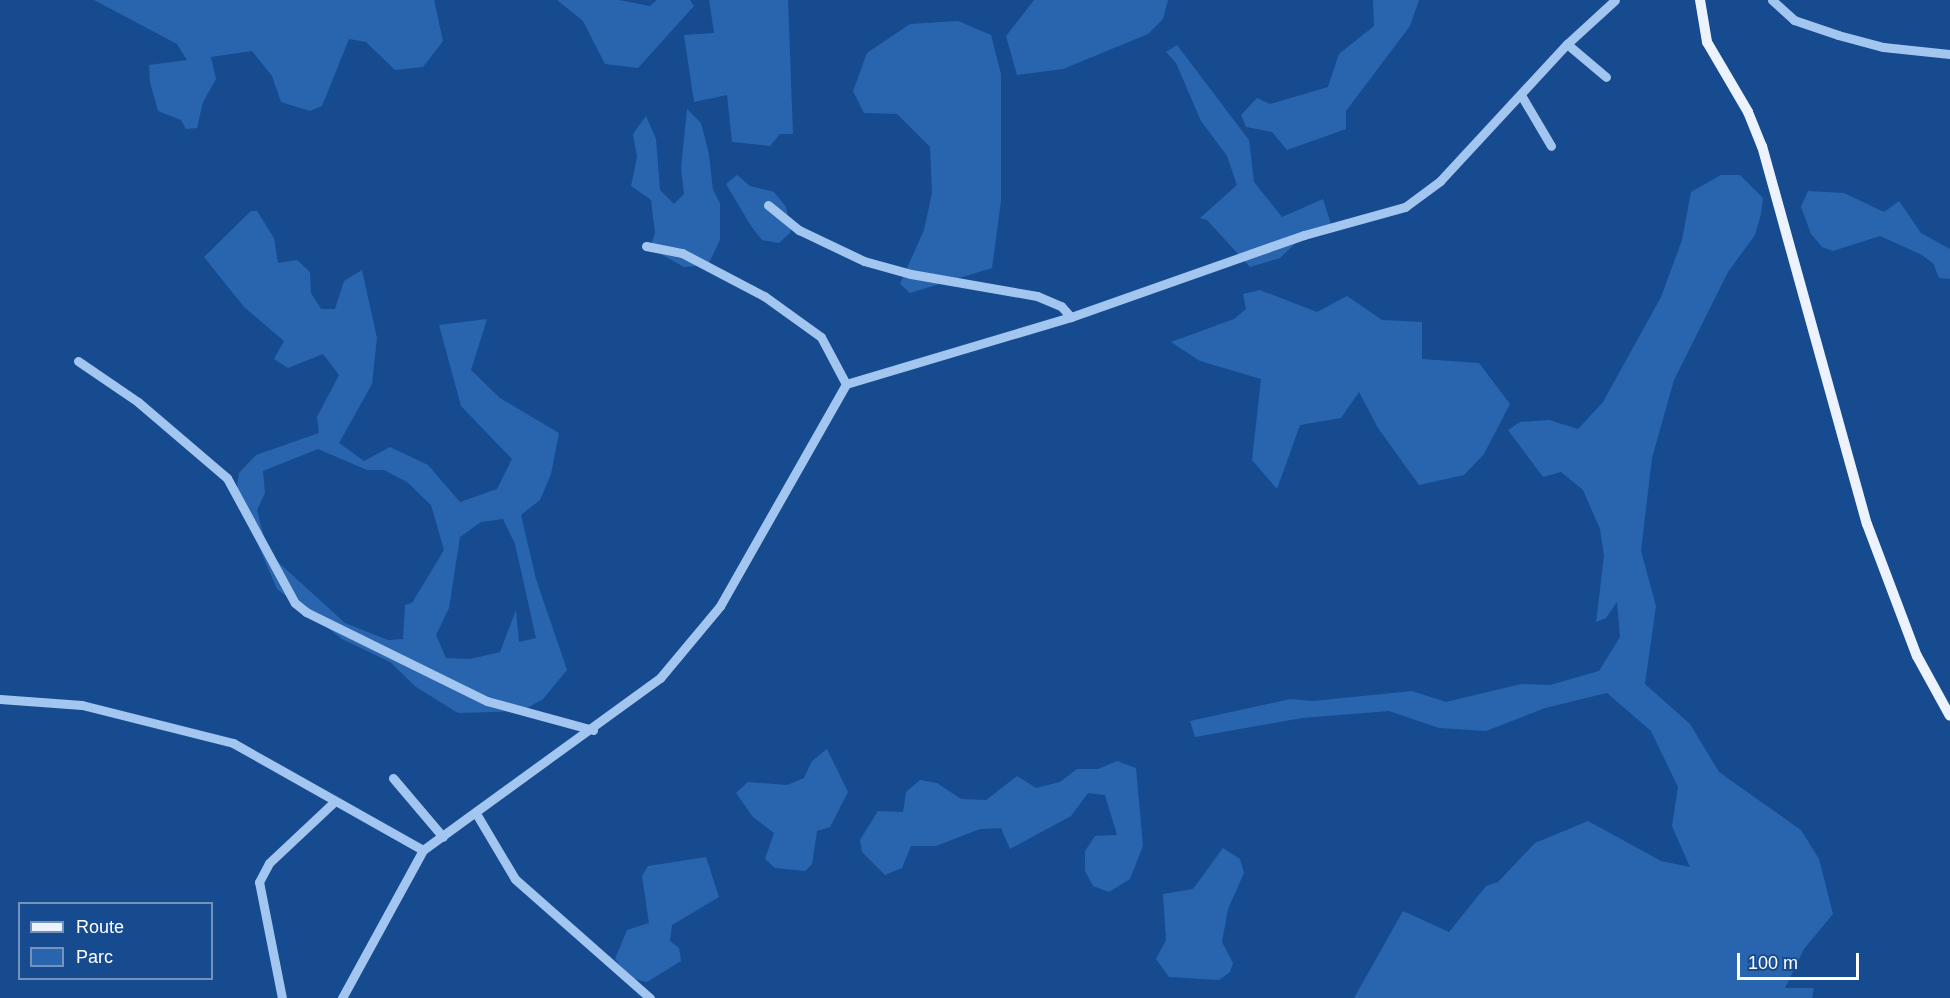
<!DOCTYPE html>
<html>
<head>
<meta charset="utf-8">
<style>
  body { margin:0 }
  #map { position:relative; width:1950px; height:998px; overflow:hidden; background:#164b90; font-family:Helvetica,sans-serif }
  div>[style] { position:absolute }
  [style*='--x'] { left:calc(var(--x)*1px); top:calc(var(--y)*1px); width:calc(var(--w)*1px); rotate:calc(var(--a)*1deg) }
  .green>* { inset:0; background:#2865ae }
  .minor>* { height:9px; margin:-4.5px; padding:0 4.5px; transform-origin:4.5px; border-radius:4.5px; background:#a3c6f0 }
  .major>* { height:10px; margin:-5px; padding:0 5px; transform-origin:5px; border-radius:5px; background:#ecf3ff }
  span { translate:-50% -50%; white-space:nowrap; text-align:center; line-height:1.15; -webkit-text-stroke:5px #164b90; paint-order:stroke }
  .legend { position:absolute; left:18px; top:902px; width:195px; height:78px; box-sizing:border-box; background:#164b90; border:2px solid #7393bc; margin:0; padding:8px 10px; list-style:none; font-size:18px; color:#fff }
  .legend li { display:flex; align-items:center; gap:12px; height:30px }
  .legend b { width:30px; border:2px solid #7393bc }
  .scale { position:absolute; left:1737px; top:953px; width:122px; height:27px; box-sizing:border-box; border:3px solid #fff; border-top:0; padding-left:8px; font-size:18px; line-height:21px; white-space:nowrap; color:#fff; -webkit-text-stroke:4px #164b90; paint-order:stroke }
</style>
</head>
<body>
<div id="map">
  <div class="green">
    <i style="clip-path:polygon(94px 0,434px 0,443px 41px,423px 67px,395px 70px,366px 42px,349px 39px,322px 106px,310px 111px,281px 102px,272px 76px,252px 51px,211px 57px,216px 79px,203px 102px,197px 128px,186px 129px,181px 120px,158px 111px,150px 82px,149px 65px,187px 60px,177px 44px)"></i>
    <i style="clip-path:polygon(557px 0,619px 0,650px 6px,657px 0,690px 0,694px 6px,638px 68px,605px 64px,583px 21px)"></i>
    <i style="clip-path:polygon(709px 0,788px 0,793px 134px,780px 134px,770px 146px,732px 142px,727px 95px,694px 102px,684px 35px,714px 33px)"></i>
    <i style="clip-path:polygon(1034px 0,1168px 0,1163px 19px,1148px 34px,1063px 69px,1017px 75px,1006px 36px)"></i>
    <i style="clip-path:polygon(1373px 0,1419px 0,1410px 26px,1346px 111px,1346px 129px,1287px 150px,1272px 132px,1246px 127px,1241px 115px,1257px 98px,1270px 104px,1328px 87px,1339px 54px,1374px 26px)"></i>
    <i style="clip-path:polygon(958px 21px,991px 35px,1001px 74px,1001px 201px,992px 268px,910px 293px,900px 284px,924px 230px,932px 193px,930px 147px,897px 114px,864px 113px,853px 91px,867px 53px,910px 24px)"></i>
    <i style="clip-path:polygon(1177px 45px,1249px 140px,1254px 182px,1282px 217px,1323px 199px,1331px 224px,1304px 235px,1280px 258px,1250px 267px,1207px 220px,1200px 218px,1237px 185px,1227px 156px,1201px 121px,1176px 63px,1166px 52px)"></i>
    <i style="clip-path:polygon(687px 109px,701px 123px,709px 154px,713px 190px,720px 203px,720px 240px,708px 265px,684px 267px,650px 248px,655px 233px,651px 200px,631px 186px,637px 157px,633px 134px,646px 116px,656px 139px,660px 190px,674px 204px,684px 194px,681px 168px)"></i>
    <i style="clip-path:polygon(737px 175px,750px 186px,774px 192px,786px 207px,791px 232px,779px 243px,762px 240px,751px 226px,726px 184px)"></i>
    <i style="clip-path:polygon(1721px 175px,1740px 175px,1763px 198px,1761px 214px,1755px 235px,1728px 272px,1674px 380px,1652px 458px,1641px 551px,1656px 606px,1645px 684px,1690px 724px,1719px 772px,1801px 830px,1819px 859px,1833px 914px,1804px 949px,1785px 988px,1814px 988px,1812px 998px,1354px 998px,1403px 911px,1449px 932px,1486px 886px,1498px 882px,1535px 843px,1588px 821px,1661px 861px,1690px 867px,1672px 826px,1678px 787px,1651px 731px,1607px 693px,1545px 708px,1486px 731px,1439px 728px,1389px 711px,1302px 718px,1195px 737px,1190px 721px,1290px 699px,1313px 701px,1412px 691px,1446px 702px,1521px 684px,1550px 685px,1599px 671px,1620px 637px,1617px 602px,1606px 618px,1596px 622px,1604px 556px,1600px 529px,1583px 490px,1561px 472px,1543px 477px,1508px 430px,1520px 422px,1549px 420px,1578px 429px,1603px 402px,1661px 297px,1682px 240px,1691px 192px)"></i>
    <i style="clip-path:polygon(1808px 191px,1844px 193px,1884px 212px,1899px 201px,1921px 233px,1950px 249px,1950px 279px,1939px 278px,1933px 263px,1920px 254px,1880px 236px,1833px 251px,1822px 247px,1811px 234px,1801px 207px)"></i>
    <i style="clip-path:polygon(evenodd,251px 211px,257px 211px,274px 238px,278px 263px,297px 260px,310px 272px,311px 293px,321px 309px,335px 309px,344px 281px,362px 270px,377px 338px,372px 384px,339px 443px,364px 461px,390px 447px,428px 465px,460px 502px,497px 489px,512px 459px,461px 406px,439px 325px,487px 319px,471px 370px,500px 398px,559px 433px,551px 474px,540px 500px,521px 515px,536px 579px,567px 670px,543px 699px,522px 711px,458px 713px,416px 687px,390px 662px,342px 639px,277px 589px,236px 494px,239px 473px,256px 455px,319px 433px,317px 417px,339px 375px,323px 354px,288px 368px,274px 359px,284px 341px,244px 307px,204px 257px,251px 211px,318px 449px,367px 470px,384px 470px,407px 482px,431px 505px,444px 550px,412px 603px,405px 605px,403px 639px,388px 640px,345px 623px,268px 553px,257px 510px,265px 493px,263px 471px,318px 449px,251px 211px,503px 519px,515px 544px,536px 638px,519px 642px,516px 610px,500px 652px,470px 659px,446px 658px,436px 635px,449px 608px,460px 537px,481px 522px,503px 519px)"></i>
    <i style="clip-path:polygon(1260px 290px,1317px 312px,1347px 296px,1382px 320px,1422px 322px,1422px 359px,1479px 363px,1510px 404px,1484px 454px,1464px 475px,1419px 485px,1378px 428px,1359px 392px,1341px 418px,1300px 425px,1277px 489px,1252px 460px,1261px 379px,1200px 361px,1171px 342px,1234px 319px,1246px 309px,1243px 294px)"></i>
    <i style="clip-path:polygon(827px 749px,848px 792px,830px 827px,817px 831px,812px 864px,805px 871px,775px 868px,765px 859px,774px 833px,753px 817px,736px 793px,748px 782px,787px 785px,804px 778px,812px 761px)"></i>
    <i style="clip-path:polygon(1117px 761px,1136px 768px,1143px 846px,1130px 879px,1109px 892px,1093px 886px,1085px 871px,1085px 851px,1095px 836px,1117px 835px,1105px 795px,1088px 793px,1071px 816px,1010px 849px,1001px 828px,980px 829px,936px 846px,911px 846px,902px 868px,885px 875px,862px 852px,860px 840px,878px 811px,903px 812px,906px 792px,920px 780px,937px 783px,961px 799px,986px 800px,1017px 776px,1036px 788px,1060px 782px,1077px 769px,1098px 769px)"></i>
    <i style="clip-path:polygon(1223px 848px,1240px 859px,1244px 873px,1228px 909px,1222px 942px,1233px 963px,1230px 972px,1219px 980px,1169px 977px,1156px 959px,1166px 940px,1163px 894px,1193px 889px)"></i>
    <i style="clip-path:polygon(706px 857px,719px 897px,672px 925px,670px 941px,679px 948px,681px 961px,647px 982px,631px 978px,615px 959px,627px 930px,649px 923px,642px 876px,648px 866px)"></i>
  </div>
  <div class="minor">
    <i style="--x:1772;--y:0;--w:30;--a:42"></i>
    <i style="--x:1794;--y:20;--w:46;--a:18.8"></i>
    <i style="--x:1838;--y:35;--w:47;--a:14.9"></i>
    <i style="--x:1883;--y:47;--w:67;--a:6"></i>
    <i style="--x:1567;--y:44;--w:51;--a:40.2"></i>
    <i style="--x:1521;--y:95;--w:59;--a:59.5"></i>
    <i style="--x:768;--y:205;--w:40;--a:39"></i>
    <i style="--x:799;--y:230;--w:72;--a:25.5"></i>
    <i style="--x:864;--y:261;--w:49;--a:15.5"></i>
    <i style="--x:911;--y:274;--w:128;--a:9.9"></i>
    <i style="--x:1037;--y:296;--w:26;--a:23"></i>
    <i style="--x:1061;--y:306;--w:15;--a:48"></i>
    <i style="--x:646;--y:246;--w:37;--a:11"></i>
    <i style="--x:682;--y:253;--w:93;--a:27.7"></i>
    <i style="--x:764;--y:296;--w:70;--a:35.7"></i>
    <i style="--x:821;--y:337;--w:53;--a:62"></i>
    <i style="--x:78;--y:361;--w:73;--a:34.3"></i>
    <i style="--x:138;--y:402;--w:117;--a:40.5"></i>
    <i style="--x:227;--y:478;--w:142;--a:61.5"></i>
    <i style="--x:295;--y:603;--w:14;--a:39"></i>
    <i style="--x:306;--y:612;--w:202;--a:26.2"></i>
    <i style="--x:487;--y:701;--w:110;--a:15.3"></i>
    <i style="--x:0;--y:699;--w:82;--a:4.2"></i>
    <i style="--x:82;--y:705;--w:156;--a:14.1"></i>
    <i style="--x:233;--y:743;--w:218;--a:29.4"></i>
    <i style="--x:423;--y:850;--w:293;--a:-36"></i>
    <i style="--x:660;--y:678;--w:94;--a:-50.2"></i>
    <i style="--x:720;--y:606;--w:255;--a:-60.4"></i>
    <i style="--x:846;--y:384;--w:235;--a:-16.6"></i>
    <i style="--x:1071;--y:317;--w:247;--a:-19.4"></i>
    <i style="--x:1304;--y:235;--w:105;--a:-15.5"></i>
    <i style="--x:1405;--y:207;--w:44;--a:-36.6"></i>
    <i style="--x:1440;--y:181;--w:187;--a:-47.2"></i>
    <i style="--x:1567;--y:44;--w:65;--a:-42.5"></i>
    <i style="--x:393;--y:778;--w:77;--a:49.7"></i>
    <i style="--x:477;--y:815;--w:74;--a:59.3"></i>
    <i style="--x:515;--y:879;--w:180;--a:41.4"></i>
    <i style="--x:282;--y:998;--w:118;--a:-101.2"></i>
    <i style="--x:259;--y:882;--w:21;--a:-62"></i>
    <i style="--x:269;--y:863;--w:88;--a:-43.2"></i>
    <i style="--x:342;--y:998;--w:169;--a:-61.3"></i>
  </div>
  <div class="major">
    <i style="--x:1700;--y:0;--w:43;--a:80.5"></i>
    <i style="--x:1707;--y:42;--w:81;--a:59.6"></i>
    <i style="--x:1748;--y:112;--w:37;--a:68"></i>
    <i style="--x:1762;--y:146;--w:392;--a:74.5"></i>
    <i style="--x:1867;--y:524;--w:141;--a:69.3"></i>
    <i style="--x:1917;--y:656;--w:68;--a:61.2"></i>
  </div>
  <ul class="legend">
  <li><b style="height:8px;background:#ecf3ff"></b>Route</li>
  <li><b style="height:16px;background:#2865ae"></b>Parc</li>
  </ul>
  <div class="scale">100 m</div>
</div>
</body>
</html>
